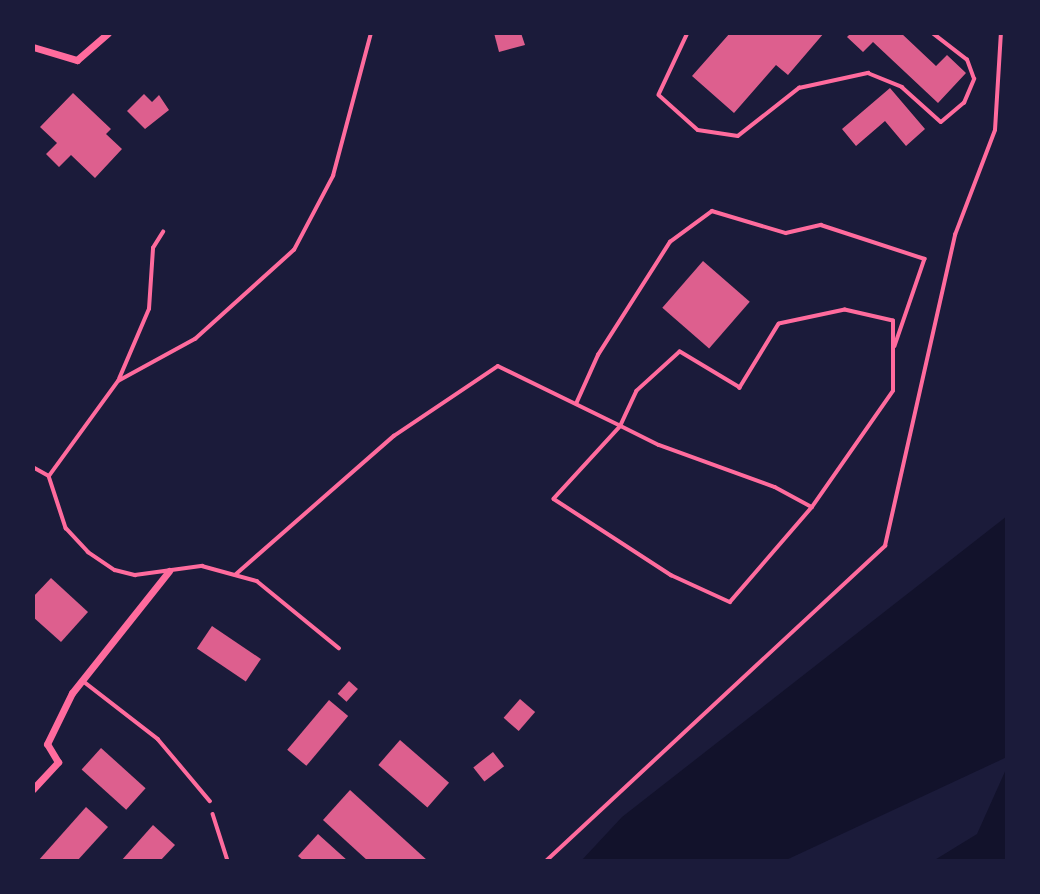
<!DOCTYPE html>
<html>
<head>
<meta charset="utf-8">
<style>
  body { margin:0 }
  #map { position:relative; width:1040px; height:894px; overflow:hidden; background:#1b1b3a; font-family:Montserrat,sans-serif }
  div>[style] { position:absolute }
  [style*='--x'] { left:calc(var(--x)*1px); top:calc(var(--y)*1px); width:calc(var(--w)*1px); rotate:calc(var(--a)*1deg) }
  .water>* { inset:0; background:#12122b }
  .building>* { inset:0; background:#dd5f8e; transform-origin:0 0 }
  .service>* { height:3.5px; margin:-1.75px; padding:0 1.75px; transform-origin:1.75px; border-radius:1.75px; background:#ff6b9d }
  .minor>* { height:7px; margin:-3.5px; padding:0 3.5px; transform-origin:3.5px; border-radius:3.5px; background:#ff6b9d }
  span { translate:-50% -50%; white-space:nowrap; text-align:center; line-height:1.15; -webkit-text-stroke:7px #1b1b3a; paint-order:stroke }
  .frame { position:absolute; inset:0; border:35px solid #1b1b3a; pointer-events:none }
</style>
</head>
<body>
<div id="map">
  <div class="water">
    <i style="clip-path:polygon(1007px 516px,1007px 757px,784px 861px,581px 861px,622px 817px)"></i>
    <i style="clip-path:polygon(1007px 767px,1007px 861px,933px 861px,977px 834px)"></i>
  </div>
  <div class="building">
    <i style="clip-path:polygon(494px 33px,521px 33px,525px 45px,499px 52px)"></i>
    <i style="clip-path:polygon(730px 33px,824px 33px,788px 75px,776px 65px,734px 113px,692px 76px)"></i>
    <i style="clip-path:polygon(851px 33px,901px 33px,936px 66px,947px 55px,966px 73px,938px 103px,873px 42px,863px 52px,847px 37px)"></i>
    <i style="clip-path:polygon(890px 88px,925px 129px,906px 146px,885px 121px,856px 146px,842px 129px)"></i>
    <i style="clip-path:polygon(73px 93px,111px 129px,106px 134px,122px 149px,95px 178px,71px 155px,59px 167px,46px 154px,57px 143px,40px 127px)"></i>
    <i style="clip-path:polygon(144px 94px,152px 102px,159px 95px,169px 110px,145px 129px,127px 111px)"></i>
    <i style="left:703px;top:261px;width:62px;height:62px;rotate:41deg"></i>
    <i style="clip-path:polygon(51px 578px,88px 612px,61px 642px,33px 617px,33px 597px)"></i>
    <i style="left:212px;top:626px;width:59px;height:27px;rotate:34deg"></i>
    <i style="left:349px;top:681px;width:12px;height:17px;rotate:42deg"></i>
    <i style="left:520px;top:699px;width:20px;height:25px;rotate:41deg"></i>
    <i style="left:329px;top:700px;width:25px;height:65px;rotate:40deg"></i>
    <i style="left:400px;top:740px;width:65px;height:33px;rotate:41deg"></i>
    <i style="left:101px;top:748px;width:60px;height:29px;rotate:42deg"></i>
    <i style="left:493px;top:752px;width:18px;height:25px;rotate:52deg"></i>
    <i style="clip-path:polygon(350px 790px,428px 861px,368px 861px,323px 820px)"></i>
    <i style="clip-path:polygon(86px 807px,108px 827px,77px 861px,38px 861px)"></i>
    <i style="clip-path:polygon(153px 825px,175px 845px,160px 861px,121px 861px)"></i>
    <i style="clip-path:polygon(318px 834px,348px 861px,304px 861px,298px 856px)"></i>
  </div>
  <div class="service">
    <i style="--x:688;--y:33;--w:68;--a:115.1"></i>
    <i style="--x:659;--y:95;--w:52;--a:41.9"></i>
    <i style="--x:698;--y:130;--w:40;--a:8.5"></i>
    <i style="--x:738;--y:136;--w:78;--a:-38.2"></i>
    <i style="--x:799;--y:88;--w:71;--a:-12.3"></i>
    <i style="--x:868;--y:73;--w:37;--a:22"></i>
    <i style="--x:902;--y:87;--w:52;--a:41.9"></i>
    <i style="--x:941;--y:122;--w:30;--a:-40"></i>
    <i style="--x:964;--y:103;--w:26;--a:-67"></i>
    <i style="--x:974;--y:79;--w:20;--a:-110"></i>
    <i style="--x:967;--y:60;--w:44;--a:-142.4"></i>
    <i style="--x:119;--y:379;--w:76;--a:-66.8"></i>
    <i style="--x:149;--y:309;--w:61;--a:-86.2"></i>
    <i style="--x:153;--y:248;--w:19;--a:-58"></i>
    <i style="--x:576;--y:404;--w:54;--a:-65.8"></i>
    <i style="--x:598;--y:355;--w:134;--a:-57.5"></i>
    <i style="--x:670;--y:242;--w:52;--a:-36.4"></i>
    <i style="--x:712;--y:211;--w:77;--a:16.6"></i>
    <i style="--x:786;--y:233;--w:36;--a:-13"></i>
    <i style="--x:821;--y:225;--w:109;--a:18.1"></i>
    <i style="--x:925;--y:259;--w:92;--a:109"></i>
    <i style="--x:33;--y:467;--w:18;--a:29"></i>
    <i style="--x:49;--y:476;--w:55;--a:71.9"></i>
    <i style="--x:66;--y:528;--w:33;--a:47"></i>
    <i style="--x:88;--y:552;--w:32;--a:34"></i>
    <i style="--x:115;--y:570;--w:21;--a:14"></i>
    <i style="--x:135;--y:575;--w:68;--a:-7.7"></i>
    <i style="--x:202;--y:566;--w:57;--a:15.3"></i>
    <i style="--x:257;--y:581;--w:106;--a:39.3"></i>
    <i style="--x:49;--y:476;--w:117;--a:-54"></i>
    <i style="--x:118;--y:381;--w:88;--a:-28.6"></i>
    <i style="--x:195;--y:339;--w:133;--a:-42"></i>
    <i style="--x:294;--y:250;--w:84;--a:-62.2"></i>
    <i style="--x:333;--y:176;--w:148;--a:-75.1"></i>
    <i style="--x:235;--y:575;--w:211;--a:-41.2"></i>
    <i style="--x:394;--y:436;--w:125;--a:-33.9"></i>
    <i style="--x:498;--y:366;--w:137;--a:26"></i>
    <i style="--x:621;--y:426;--w:42;--a:26.6"></i>
    <i style="--x:659;--y:445;--w:123;--a:19.9"></i>
    <i style="--x:775;--y:487;--w:42;--a:28.4"></i>
    <i style="--x:812;--y:507;--w:141;--a:-55.1"></i>
    <i style="--x:893;--y:391;--w:70;--a:-90"></i>
    <i style="--x:893;--y:321;--w:49;--a:-167.1"></i>
    <i style="--x:845;--y:310;--w:67;--a:168"></i>
    <i style="--x:779;--y:324;--w:75;--a:121.4"></i>
    <i style="--x:740;--y:388;--w:70;--a:-149"></i>
    <i style="--x:680;--y:352;--w:58;--a:137.8"></i>
    <i style="--x:637;--y:391;--w:38;--a:115"></i>
    <i style="--x:621;--y:426;--w:99;--a:132.5"></i>
    <i style="--x:554;--y:499;--w:140;--a:33"></i>
    <i style="--x:671;--y:575;--w:65;--a:24.6"></i>
    <i style="--x:730;--y:602;--w:125;--a:-49.2"></i>
    <i style="--x:83;--y:681;--w:95;--a:37.7"></i>
    <i style="--x:158;--y:739;--w:81;--a:50"></i>
    <i style="--x:213;--y:814;--w:49;--a:72.3"></i>
    <i style="--x:546;--y:861;--w:463;--a:-42.9"></i>
    <i style="--x:885;--y:546;--w:319;--a:-77.3"></i>
    <i style="--x:955;--y:235;--w:112;--a:-69.1"></i>
    <i style="--x:995;--y:130;--w:97;--a:-86.5"></i>
  </div>
  <div class="minor">
    <i style="--x:33;--y:47;--w:46;--a:16.5"></i>
    <i style="--x:77;--y:60;--w:41;--a:-41.1"></i>
    <i style="--x:33;--y:789;--w:37;--a:-47"></i>
    <i style="--x:58;--y:762;--w:21;--a:-121"></i>
    <i style="--x:47;--y:744;--w:57;--a:-63.9"></i>
    <i style="--x:72;--y:693;--w:156;--a:-51.5"></i>
  </div>
  <div class="frame"></div>
</div>
</body>
</html>
